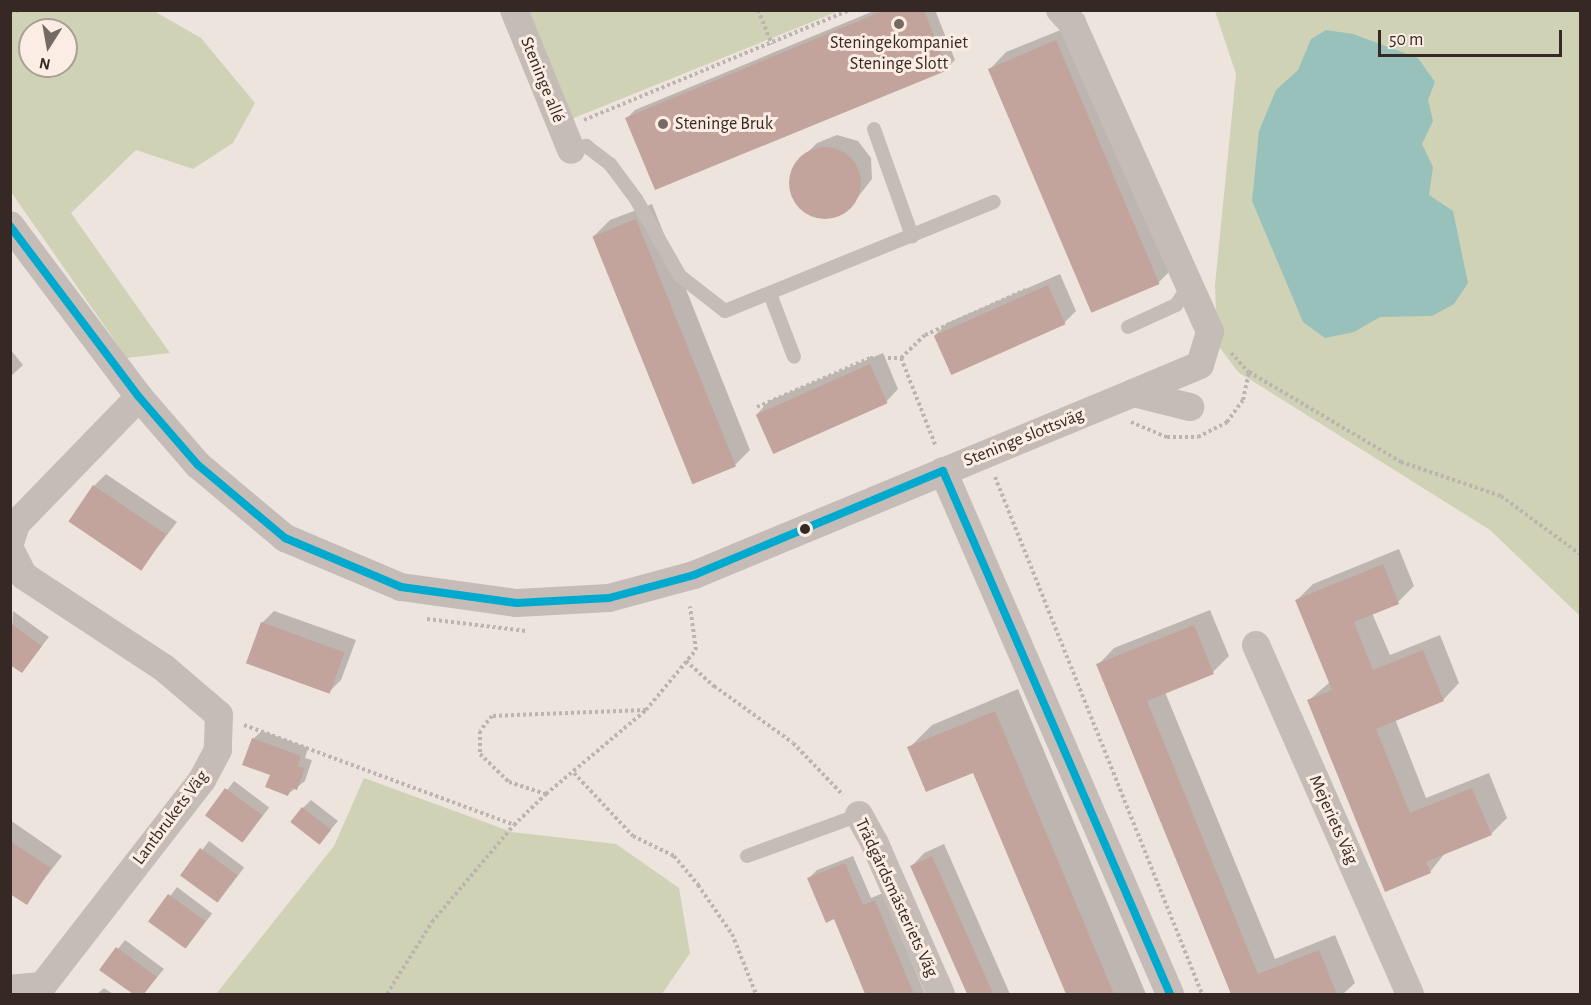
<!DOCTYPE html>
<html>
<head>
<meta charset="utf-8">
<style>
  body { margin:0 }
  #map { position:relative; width:1591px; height:1005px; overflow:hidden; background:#ede4dd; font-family:"Alegreya Sans",sans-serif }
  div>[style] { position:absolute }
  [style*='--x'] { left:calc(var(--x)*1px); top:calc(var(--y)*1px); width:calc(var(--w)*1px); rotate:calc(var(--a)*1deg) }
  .green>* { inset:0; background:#d0d2b6 }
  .water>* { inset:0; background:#98c1bc }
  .shadow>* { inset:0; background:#0003; transform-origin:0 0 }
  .building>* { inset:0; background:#c2a49d; transform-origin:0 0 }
  .round { border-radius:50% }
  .path>* { height:4px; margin-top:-2px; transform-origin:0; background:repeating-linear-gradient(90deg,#beb4af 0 3px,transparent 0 6px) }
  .lane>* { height:14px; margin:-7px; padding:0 7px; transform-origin:7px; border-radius:7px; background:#c5bcb7 }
  .street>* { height:28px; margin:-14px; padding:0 14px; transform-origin:14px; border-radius:14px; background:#c5bcb7 }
  .bus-1>* { height:8px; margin:-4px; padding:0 4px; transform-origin:4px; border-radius:4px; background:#00a9ce }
  .dots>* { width:16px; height:16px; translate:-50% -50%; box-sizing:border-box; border:3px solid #fbede3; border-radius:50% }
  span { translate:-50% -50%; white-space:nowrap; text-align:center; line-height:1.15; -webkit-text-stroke:6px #fbede3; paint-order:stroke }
  .poi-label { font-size:18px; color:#362825 }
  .left { translate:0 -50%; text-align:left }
  .street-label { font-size:18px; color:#362825 }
  .frame { position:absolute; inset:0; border:12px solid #362825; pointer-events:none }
  .north { position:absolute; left:18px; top:18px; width:60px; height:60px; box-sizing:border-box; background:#fbede3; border:2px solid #ac9e97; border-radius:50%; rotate:191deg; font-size:16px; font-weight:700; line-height:24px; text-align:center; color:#362825 }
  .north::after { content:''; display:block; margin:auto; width:21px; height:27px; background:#766a65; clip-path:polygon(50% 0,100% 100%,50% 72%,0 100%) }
  .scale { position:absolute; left:1378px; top:30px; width:184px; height:27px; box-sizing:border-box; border:3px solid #362825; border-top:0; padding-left:8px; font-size:18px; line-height:21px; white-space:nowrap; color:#362825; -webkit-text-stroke:4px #fbede3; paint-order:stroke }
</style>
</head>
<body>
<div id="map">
  <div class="green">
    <i style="clip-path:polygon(evenodd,10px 11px,154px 11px,201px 38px,255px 103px,233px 143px,193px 169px,136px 150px,71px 213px,170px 353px,127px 358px,11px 192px,10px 11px,30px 30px,66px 30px,66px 66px,30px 66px,30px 30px)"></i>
    <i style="clip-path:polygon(521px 11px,839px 11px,564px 122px)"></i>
    <i style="clip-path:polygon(1215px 11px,1580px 11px,1580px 616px,1490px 530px,1238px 372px,1217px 344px,1215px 285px,1236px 74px)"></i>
    <i style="clip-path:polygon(364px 778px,512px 832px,616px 844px,679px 888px,690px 953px,662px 994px,216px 994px,334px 846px)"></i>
  </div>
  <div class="water">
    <i style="clip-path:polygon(1326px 30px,1353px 34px,1418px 58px,1435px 82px,1428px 100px,1433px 121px,1422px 144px,1433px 167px,1429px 195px,1453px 211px,1468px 283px,1454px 304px,1432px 316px,1380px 317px,1354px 332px,1325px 338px,1303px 322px,1252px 201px,1259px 131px,1276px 90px,1298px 70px,1311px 39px)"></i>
  </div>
  <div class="shadow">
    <i style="clip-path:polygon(876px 10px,935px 10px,955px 60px,947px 68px,627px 118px,635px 110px)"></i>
    <i style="clip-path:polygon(1073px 25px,1173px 268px,1157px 284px,990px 69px,1006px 52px)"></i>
    <i style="clip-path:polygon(837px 135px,858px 141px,871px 158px,872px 179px,854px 202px,837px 215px,827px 217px,806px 211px,799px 204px,791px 185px,797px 164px,804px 156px,817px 143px)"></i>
    <i style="clip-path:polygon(652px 204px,750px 450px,734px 466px,594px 236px,610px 220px)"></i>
    <i style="clip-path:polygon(1060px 274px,1076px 311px,1064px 323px,935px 335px,947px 323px)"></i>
    <i style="clip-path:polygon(10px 349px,23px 365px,10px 377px)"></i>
    <i style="clip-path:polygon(883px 353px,898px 389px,886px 402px,757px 414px,769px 401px)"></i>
    <i style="clip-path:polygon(106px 474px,177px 522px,141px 569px,94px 486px)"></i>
    <i style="clip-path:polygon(1399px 549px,1414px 586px,1398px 602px,1372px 613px,1390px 655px,1440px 635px,1459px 683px,1443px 700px,1395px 719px,1426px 798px,1489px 773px,1507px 818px,1491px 834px,1445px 853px,1430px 872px,1309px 700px,1330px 682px,1297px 600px,1313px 584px)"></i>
    <i style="clip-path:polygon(1210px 610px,1229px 656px,1213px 672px,1165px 692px,1275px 959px,1335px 935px,1355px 983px,1343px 994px,1233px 994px,1098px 665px,1114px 648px)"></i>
    <i style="clip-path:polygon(13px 611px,49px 637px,22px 671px,10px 663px)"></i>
    <i style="clip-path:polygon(274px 611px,356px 640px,341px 680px,329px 692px,262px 623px)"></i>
    <i style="clip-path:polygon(1018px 689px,1146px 994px,1068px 994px,974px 771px,909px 748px,932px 725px)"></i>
    <i style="clip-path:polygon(262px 731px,308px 748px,305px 758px,312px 760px,305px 781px,288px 794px,271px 774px,253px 739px)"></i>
    <i style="left:234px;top:781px;width:44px;height:43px;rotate:37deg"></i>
    <i style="clip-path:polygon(311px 800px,338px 821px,320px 842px,303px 808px)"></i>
    <i style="clip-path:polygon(10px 820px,62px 856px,26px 903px,10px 892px)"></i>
    <i style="left:209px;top:841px;width:44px;height:43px;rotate:37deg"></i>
    <i style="clip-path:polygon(944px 844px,1010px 994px,968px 994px,912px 866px,924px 853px)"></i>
    <i style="clip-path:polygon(853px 856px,871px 898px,883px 893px,925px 994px,866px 994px,834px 917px,809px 878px,817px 870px)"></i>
    <i style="left:177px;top:887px;width:44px;height:43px;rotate:37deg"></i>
    <i style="clip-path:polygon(125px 940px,164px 969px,143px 994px,136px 994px,102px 969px)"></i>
    <i style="clip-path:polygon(104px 988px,113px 994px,97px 994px)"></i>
  </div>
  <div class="building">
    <i style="clip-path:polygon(885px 10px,924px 10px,948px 70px,655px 190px,625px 118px)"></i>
    <i style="left:1056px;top:40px;width:265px;height:74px;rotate:67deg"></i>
    <i class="round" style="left:789px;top:147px;width:72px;height:72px"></i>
    <i style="left:636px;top:219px;width:267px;height:47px;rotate:68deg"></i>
    <i style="left:1048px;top:285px;width:43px;height:125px;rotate:66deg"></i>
    <i style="left:870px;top:364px;width:43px;height:125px;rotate:66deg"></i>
    <i style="left:93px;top:485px;width:88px;height:44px;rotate:34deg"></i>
    <i style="clip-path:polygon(1383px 564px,1399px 604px,1354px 622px,1373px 670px,1423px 650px,1444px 701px,1376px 729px,1410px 813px,1472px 788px,1492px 835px,1426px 862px,1431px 873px,1385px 892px,1307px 700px,1332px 690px,1295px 600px)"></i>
    <i style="left:261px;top:622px;width:89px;height:44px;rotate:20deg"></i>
    <i style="clip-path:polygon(10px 623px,42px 646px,22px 673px,10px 665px)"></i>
    <i style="clip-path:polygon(1194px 625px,1214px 674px,1147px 701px,1258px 974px,1319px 950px,1337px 994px,1231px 994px,1096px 664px)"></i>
    <i style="clip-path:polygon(995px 711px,1114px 994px,1066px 994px,973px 773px,926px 792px,907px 747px)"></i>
    <i style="clip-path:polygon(252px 738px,301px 756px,298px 766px,305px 768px,297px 790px,291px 788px,288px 796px,265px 787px,270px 775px,242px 765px)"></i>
    <i style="left:225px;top:788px;width:46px;height:34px;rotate:36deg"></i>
    <i style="left:302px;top:807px;width:37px;height:19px;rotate:38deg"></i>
    <i style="clip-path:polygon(10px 841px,51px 868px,27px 905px,10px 894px)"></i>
    <i style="left:200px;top:848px;width:46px;height:34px;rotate:36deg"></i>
    <i style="left:932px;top:856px;width:151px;height:24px;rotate:66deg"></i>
    <i style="clip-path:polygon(845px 863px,863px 905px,875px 900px,914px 994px,865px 994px,834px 919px,826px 923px,807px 878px)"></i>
    <i style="left:168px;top:894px;width:46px;height:34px;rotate:36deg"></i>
    <i style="clip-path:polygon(116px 947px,157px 977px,144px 994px,133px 994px,99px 970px)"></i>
  </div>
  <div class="path">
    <i style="--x:758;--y:10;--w:37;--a:68"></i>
    <i style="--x:10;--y:12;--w:11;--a:-10"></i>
    <i style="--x:584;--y:120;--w:288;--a:-22.5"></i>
    <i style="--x:1231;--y:353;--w:26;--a:47"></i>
    <i style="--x:1249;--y:372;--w:177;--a:30.6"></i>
    <i style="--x:1401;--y:462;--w:106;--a:18.8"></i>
    <i style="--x:1501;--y:496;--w:98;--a:36.3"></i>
    <i style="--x:901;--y:358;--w:33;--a:-44"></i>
    <i style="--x:925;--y:335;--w:110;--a:-24.2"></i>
    <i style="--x:757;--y:407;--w:123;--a:-23.4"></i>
    <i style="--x:870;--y:358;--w:31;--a:0"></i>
    <i style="--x:901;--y:358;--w:96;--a:68.5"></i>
    <i style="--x:1131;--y:422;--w:39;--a:23"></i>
    <i style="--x:1167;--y:437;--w:31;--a:0"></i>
    <i style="--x:1198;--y:437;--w:33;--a:-27"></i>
    <i style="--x:1227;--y:422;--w:27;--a:-54"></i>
    <i style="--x:1243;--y:400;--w:29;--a:-78"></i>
    <i style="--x:995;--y:477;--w:557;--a:68.18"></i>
    <i style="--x:427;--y:619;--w:100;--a:6.9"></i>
    <i style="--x:686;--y:661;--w:38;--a:42"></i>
    <i style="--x:714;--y:686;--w:97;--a:35.8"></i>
    <i style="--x:793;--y:743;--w:72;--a:46.1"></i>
    <i style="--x:646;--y:710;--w:154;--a:177.8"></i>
    <i style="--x:492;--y:716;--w:19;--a:129"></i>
    <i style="--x:480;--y:731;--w:23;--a:90"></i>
    <i style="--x:480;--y:754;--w:40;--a:44"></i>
    <i style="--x:509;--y:782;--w:39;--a:18"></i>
    <i style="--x:546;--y:794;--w:131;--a:-40"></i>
    <i style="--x:646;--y:710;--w:78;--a:-50.2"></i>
    <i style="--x:696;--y:650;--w:44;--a:-97.8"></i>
    <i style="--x:244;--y:725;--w:288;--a:20.3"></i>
    <i style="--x:514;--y:825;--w:45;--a:-44.1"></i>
    <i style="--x:574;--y:773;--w:86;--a:46.9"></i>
    <i style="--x:633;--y:836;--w:46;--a:26"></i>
    <i style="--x:674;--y:856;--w:38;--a:50"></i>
    <i style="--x:698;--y:885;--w:60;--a:55.2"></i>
    <i style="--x:732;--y:934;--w:65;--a:68.2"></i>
    <i style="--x:1061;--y:816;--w:194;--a:66.9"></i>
    <i style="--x:387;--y:994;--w:85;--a:-58"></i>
    <i style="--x:432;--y:922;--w:127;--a:-49.8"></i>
  </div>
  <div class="lane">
    <i style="--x:874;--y:129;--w:114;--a:70.4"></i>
    <i style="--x:571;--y:150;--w:16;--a:-15"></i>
    <i style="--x:586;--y:146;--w:30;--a:37"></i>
    <i style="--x:610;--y:164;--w:44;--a:53.4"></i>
    <i style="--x:636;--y:199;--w:89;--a:60.3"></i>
    <i style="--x:680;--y:276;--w:57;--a:37.9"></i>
    <i style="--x:725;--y:311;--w:290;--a:-22.1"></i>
    <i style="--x:770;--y:294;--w:67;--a:69.1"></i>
    <i style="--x:1128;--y:327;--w:53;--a:-24.6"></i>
    <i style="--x:1176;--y:305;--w:23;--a:-56"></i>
    <i style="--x:747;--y:856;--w:119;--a:-20.1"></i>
  </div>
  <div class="street">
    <i style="--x:514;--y:10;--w:151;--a:67.8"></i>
    <i style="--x:1060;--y:10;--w:18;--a:47"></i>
    <i style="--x:1072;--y:23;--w:338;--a:65.9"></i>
    <i style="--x:1210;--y:332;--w:34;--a:107"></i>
    <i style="--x:1200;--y:365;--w:73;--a:157.3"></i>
    <i style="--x:10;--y:225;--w:215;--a:53.1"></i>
    <i style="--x:139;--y:397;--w:90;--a:49.1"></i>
    <i style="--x:198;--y:465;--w:114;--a:40"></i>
    <i style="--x:285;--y:538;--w:126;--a:22.9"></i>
    <i style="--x:401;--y:587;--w:117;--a:7.9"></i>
    <i style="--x:517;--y:603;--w:92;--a:-3.1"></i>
    <i style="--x:609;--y:598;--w:88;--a:-15.1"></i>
    <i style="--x:694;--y:575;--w:475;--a:-22.5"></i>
    <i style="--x:1133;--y:393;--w:59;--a:13.8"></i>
    <i style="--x:943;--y:471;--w:570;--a:66.54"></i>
    <i style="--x:10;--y:543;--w:20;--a:-72"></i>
    <i style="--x:16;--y:524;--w:177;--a:-45.9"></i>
    <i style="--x:10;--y:549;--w:30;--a:63"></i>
    <i style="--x:24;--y:576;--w:168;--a:33.3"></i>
    <i style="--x:164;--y:668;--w:72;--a:40.5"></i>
    <i style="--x:219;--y:715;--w:35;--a:92"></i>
    <i style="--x:218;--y:750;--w:34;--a:118"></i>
    <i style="--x:202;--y:780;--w:261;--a:127.8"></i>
    <i style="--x:42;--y:986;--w:32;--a:175"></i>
    <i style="--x:1256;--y:645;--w:381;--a:66.2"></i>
    <i style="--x:859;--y:815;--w:33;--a:61"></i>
    <i style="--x:875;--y:844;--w:164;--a:66.3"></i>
  </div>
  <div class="bus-1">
    <i style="--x:10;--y:226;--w:214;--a:53"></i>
    <i style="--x:139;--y:397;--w:90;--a:49.1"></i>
    <i style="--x:198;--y:465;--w:114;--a:40"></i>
    <i style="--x:285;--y:538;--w:126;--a:22.9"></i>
    <i style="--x:401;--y:587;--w:117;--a:7.9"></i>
    <i style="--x:517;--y:603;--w:92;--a:-3.1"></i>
    <i style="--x:609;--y:598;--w:88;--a:-15.1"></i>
    <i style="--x:694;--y:575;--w:270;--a:-22.7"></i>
    <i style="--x:943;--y:471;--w:570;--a:66.54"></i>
  </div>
  <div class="dots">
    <i style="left:899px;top:24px;background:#766a65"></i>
    <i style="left:663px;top:124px;background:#766a65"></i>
    <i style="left:805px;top:529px;background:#362825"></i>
  </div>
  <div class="poi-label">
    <span style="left:899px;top:54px">Steningekompaniet<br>Steninge Slott</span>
    <span class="left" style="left:675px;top:124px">Steninge Bruk</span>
  </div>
  <div class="street-label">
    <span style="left:542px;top:80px;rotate:68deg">Steninge allé</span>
    <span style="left:1024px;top:438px;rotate:-22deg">Steninge slottsväg</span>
    <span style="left:171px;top:818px;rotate:-53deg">Lantbrukets Väg</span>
    <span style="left:1333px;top:820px;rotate:66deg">Mejeriets Väg</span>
    <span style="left:896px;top:898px;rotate:65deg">Trädgårdsmästeriets Väg</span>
  </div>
  <div class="frame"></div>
  <div class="north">N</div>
  <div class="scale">50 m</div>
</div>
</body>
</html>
